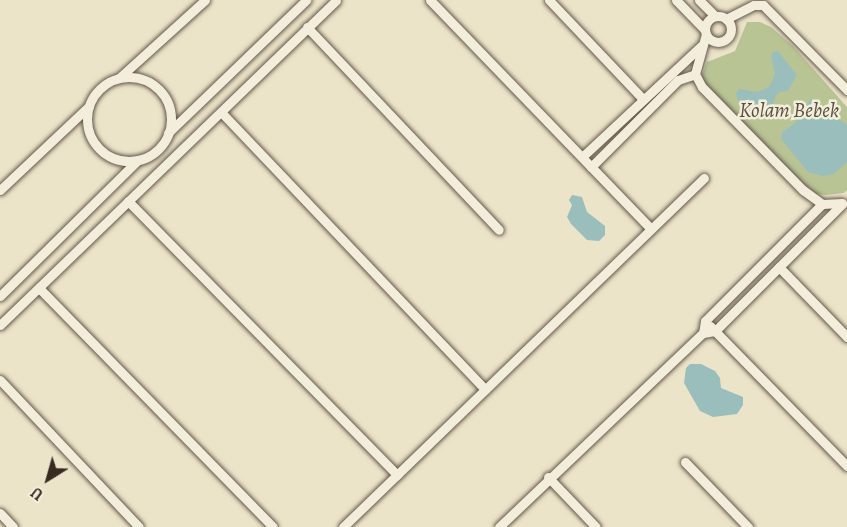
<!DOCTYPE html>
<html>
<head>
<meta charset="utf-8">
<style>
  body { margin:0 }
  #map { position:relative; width:847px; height:527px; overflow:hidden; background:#ece4c9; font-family:Alegreya,serif }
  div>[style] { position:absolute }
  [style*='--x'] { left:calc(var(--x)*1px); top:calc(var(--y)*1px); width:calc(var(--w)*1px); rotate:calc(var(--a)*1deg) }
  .green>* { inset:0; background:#b9c495 }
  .water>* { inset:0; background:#9abebc }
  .roads { filter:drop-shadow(0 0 2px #64584a) drop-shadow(0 0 2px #64584a) }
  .minor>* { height:9px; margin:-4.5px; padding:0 4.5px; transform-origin:4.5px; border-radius:4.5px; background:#f3eddc }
  .minor>.ring { margin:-4.5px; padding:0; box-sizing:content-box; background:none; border:9px solid #f3eddc; border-radius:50% }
  span { translate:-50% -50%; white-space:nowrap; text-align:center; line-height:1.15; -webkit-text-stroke:5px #f3eddc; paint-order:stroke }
  .park-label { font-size:21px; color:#58503d; font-style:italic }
  .north { position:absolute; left:18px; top:449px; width:60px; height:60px; -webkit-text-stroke:4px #f3eddc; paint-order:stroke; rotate:217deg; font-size:16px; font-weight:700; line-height:24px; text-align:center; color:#372a20 }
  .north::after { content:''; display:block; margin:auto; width:21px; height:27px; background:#372a20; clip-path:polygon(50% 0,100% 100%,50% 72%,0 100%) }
</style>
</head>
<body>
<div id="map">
  <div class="green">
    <i style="clip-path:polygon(747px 22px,760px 22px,771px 27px,793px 46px,847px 107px,847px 190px,844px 193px,826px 195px,808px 193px,706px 87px,701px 79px,707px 62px,735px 51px)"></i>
  </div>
  <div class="water">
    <i style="clip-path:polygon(778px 51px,797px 75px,788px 91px,780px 92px,776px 95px,768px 118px,761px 119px,755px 110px,738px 101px,736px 94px,739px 89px,758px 92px,770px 86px,775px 74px,771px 56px,773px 52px)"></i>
    <i style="clip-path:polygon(812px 98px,847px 125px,847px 162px,834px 174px,823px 176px,808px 172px,781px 139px,782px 132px,794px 124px)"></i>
    <i style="clip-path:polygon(572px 195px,582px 197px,587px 212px,605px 226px,605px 235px,599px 241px,587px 240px,571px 224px,567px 217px,572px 205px,569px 200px)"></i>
    <i style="clip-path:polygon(690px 364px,701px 364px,715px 371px,720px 378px,721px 388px,743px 397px,743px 405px,737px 414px,713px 417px,700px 411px,684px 383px,686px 368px)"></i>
  </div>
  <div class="roads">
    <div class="minor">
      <i style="--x:430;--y:0;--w:318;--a:46"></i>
      <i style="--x:549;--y:0;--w:137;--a:46.5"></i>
      <i style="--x:676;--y:0;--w:42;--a:46"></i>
      <i style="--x:699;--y:0;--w:23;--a:45"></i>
      <i class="ring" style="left:705px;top:16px;width:17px;height:17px"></i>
      <i style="--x:726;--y:19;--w:31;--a:-27"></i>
      <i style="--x:754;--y:5;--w:9;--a:0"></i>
      <i style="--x:763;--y:5;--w:120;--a:45.3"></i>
      <i style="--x:307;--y:27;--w:279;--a:46.6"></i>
      <i style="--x:706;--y:34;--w:41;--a:105.4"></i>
      <i style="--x:695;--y:74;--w:15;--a:62"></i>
      <i style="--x:702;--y:87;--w:144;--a:45.6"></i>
      <i style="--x:803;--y:190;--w:24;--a:36"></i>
      <i style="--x:822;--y:204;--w:20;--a:-3"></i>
      <i class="ring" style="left:87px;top:77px;width:75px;height:75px"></i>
      <i style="--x:119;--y:78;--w:116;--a:-42.2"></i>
      <i style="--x:221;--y:112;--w:383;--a:46.4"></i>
      <i style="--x:168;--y:133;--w:192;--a:-43.9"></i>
      <i style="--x:582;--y:157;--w:163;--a:-43"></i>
      <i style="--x:591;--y:167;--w:123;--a:-45"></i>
      <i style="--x:678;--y:80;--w:18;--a:-19"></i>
      <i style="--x:0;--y:190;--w:122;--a:-43.3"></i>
      <i style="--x:128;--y:201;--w:384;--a:45.5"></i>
      <i style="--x:822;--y:204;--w:165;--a:135"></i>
      <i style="--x:705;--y:321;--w:12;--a:99"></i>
      <i style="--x:703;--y:333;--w:12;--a:-9"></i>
      <i style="--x:715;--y:331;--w:180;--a:-45"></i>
      <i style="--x:779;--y:267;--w:98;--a:45.8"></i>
      <i style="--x:39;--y:288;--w:334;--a:45.6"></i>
      <i style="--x:0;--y:296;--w:194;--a:-44.6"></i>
      <i style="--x:0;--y:325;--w:467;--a:-44"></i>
      <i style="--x:710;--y:326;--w:196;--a:45.6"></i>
      <i style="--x:0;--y:380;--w:202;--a:46.6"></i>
      <i style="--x:685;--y:462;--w:91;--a:45.9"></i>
      <i style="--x:548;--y:477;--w:69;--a:46.2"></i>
      <i style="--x:0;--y:513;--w:19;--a:47"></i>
      <i style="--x:343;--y:527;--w:502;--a:-44.03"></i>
      <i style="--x:499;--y:527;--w:282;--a:-43.6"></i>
    </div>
  </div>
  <div class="park-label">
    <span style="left:789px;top:110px">Kolam Bebek</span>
  </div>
  <div class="north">U</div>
</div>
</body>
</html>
